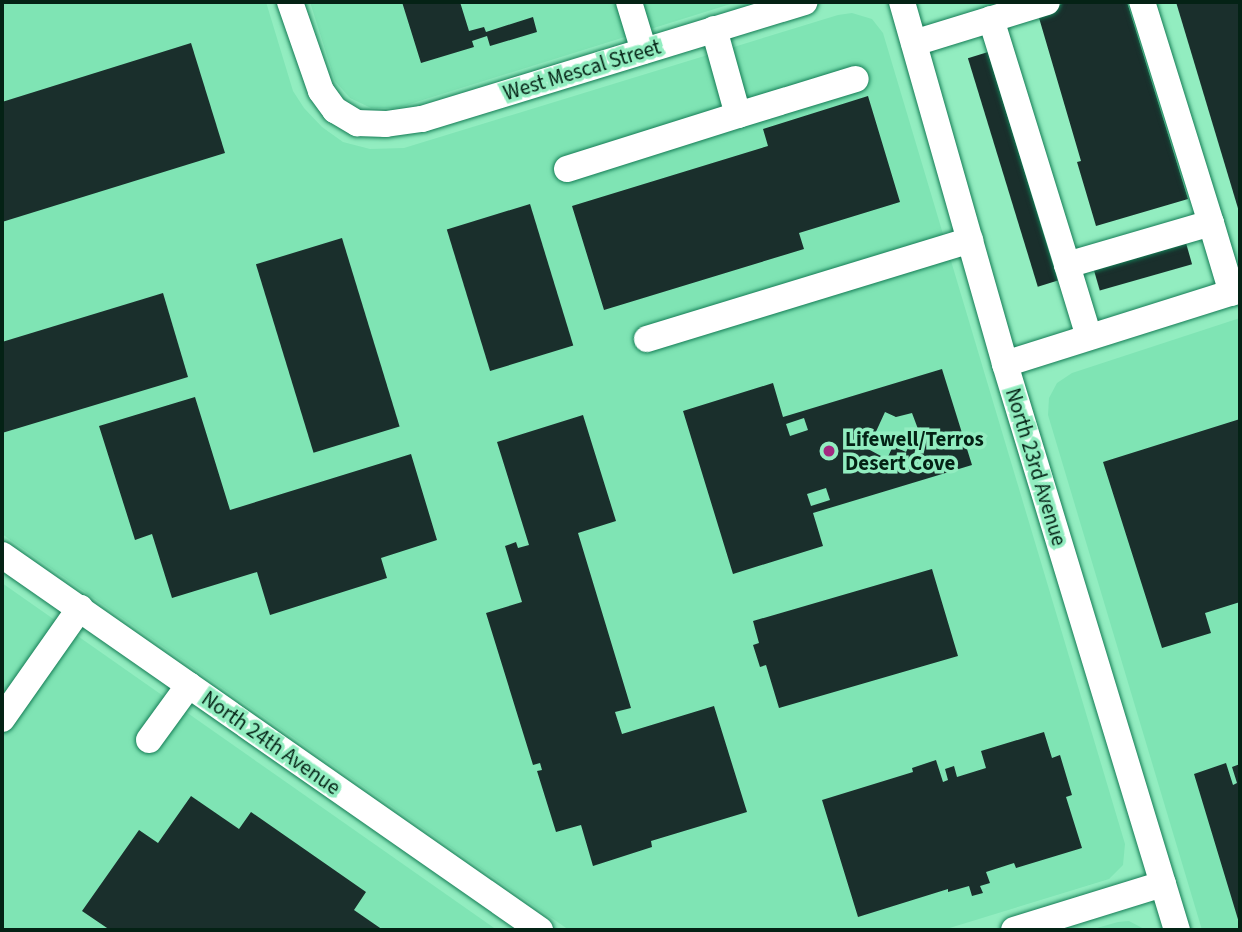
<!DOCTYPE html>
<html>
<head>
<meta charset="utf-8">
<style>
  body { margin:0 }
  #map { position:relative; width:1242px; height:932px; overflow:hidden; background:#92edc0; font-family:"Source Sans 3",sans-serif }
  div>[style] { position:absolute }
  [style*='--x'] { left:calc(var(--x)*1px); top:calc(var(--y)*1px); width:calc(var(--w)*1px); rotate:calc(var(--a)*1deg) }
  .built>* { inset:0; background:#7fe4b4 }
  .building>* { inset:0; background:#1a2f2c; transform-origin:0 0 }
  .roads { filter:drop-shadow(0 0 2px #147c55) drop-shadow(0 0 2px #147c55) }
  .minor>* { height:26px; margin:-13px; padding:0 13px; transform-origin:13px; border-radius:13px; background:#fff }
  .dots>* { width:19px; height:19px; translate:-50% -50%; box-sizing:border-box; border:4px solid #92edc0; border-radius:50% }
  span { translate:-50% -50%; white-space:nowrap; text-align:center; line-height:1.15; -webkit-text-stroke:7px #92edc0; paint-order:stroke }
  .street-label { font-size:21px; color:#042215 }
  .poi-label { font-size:21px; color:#042215; font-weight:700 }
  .left { translate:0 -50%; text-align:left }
  .frame { position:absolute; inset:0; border:4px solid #042215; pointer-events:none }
</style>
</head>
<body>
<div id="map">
  <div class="built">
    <i style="clip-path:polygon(2px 2px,266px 2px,293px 91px,304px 108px,322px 127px,343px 142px,370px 149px,404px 148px,838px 15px,852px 13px,872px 19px,883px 33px,1125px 844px,1123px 865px,1109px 879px,943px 930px,569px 930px,2px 534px)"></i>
    <i style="clip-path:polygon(310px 2px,737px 2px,397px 108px,371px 108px,350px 98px,335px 81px)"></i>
    <i style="clip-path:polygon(1240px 318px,1240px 930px,1202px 930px,1048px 415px,1049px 398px,1057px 383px,1072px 373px)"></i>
    <i style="clip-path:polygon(2px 583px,497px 930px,2px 930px)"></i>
    <i style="clip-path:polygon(1129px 921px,1146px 930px,1090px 930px,1118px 922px)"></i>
  </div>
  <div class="building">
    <i style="clip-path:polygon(402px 2px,460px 2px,469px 31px,484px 27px,486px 32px,533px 17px,537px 32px,490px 46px,487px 36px,472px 41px,474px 47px,421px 63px)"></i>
    <i style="clip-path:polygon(1069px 2px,1127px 2px,1188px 199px,1096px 226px,1077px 162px,1081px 161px,1037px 11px)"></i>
    <i style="clip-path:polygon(1176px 2px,1240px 2px,1240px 215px)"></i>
    <i style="clip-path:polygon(191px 43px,225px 153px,2px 222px,2px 102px)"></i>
    <i style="left:988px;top:52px;width:239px;height:21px;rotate:73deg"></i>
    <i style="clip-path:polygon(868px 96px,900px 202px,799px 233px,804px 249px,604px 310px,572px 206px,768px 146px,763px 129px)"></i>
    <i style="left:530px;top:204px;width:148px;height:87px;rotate:73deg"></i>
    <i style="left:342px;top:238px;width:197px;height:90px;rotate:73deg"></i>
    <i style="left:1186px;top:243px;width:22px;height:96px;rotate:74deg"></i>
    <i style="clip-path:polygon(163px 293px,188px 377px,2px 433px,2px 342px)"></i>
    <i style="clip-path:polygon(evenodd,942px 369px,972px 465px,813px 513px,823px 546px,733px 574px,683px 411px,773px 383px,783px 417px,942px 369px,885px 412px,896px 417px,912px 413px,918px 429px,906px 452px,893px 446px,885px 463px,879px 460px,881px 456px,868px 449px,885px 412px,942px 369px,804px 418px,808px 430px,790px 436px,786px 424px,804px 418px,942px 369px,826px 488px,830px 500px,811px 506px,807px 494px,826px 488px)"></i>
    <i style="clip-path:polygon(195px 397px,230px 510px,411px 454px,437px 540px,381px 558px,387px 578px,270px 615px,257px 572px,172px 598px,152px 534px,135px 540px,99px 426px)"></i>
    <i style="clip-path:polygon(583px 415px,616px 521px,578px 533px,631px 708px,615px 712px,622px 734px,714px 706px,747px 812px,651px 841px,652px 847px,593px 866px,581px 825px,556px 832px,537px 771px,542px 770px,540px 763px,533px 765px,486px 613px,522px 602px,505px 546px,516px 542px,518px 548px,529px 545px,497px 442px)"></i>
    <i style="clip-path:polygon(1240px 419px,1240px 602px,1205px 613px,1211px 633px,1162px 648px,1103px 462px)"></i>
    <i style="clip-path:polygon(932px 569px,958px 656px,779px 708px,766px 665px,760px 667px,753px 645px,759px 643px,753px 621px)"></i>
    <i style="clip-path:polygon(1044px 732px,1052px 758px,1060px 755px,1072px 795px,1066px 797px,1082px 848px,1016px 868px,1014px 863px,986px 872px,990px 883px,980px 886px,983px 893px,972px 896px,969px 886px,948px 892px,948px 889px,858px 917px,822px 800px,913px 772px,912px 768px,936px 760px,943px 782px,948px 780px,945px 769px,954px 766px,957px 777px,986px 768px,981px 751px)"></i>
    <i style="clip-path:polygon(1226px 763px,1233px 785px,1237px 783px,1232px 767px,1240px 764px,1240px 926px,1194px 774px)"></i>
    <i style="clip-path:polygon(191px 796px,239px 829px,251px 812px,366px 892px,354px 910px,383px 930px,110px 930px,82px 911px,139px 830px,158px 843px)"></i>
  </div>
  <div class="roads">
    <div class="minor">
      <i style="--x:290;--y:2;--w:94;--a:70.8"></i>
      <i style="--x:321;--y:91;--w:24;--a:54"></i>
      <i style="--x:335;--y:110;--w:26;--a:31"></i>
      <i style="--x:357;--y:123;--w:29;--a:2"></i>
      <i style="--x:386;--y:124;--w:36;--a:-8"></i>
      <i style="--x:422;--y:119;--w:400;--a:-17"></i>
      <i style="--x:629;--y:2;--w:51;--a:73"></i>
      <i style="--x:902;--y:2;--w:376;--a:74.1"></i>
      <i style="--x:1005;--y:364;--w:592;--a:73.1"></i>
      <i style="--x:991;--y:19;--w:257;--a:72.8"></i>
      <i style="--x:1067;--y:265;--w:150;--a:-16.3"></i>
      <i style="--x:1211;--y:223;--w:232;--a:-107.3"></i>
      <i style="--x:714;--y:29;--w:89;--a:74.4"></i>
      <i style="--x:738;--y:115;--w:123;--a:-17"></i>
      <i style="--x:914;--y:43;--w:139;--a:-17.1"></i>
      <i style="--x:567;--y:169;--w:179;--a:-17.5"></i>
      <i style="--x:1211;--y:223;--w:73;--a:73.3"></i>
      <i style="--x:1067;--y:265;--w:75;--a:73"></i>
      <i style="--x:647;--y:339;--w:338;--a:-17"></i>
      <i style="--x:1005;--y:364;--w:246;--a:-17.5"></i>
      <i style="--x:2;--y:555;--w:656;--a:34.88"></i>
      <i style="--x:2;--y:719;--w:136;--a:-54.9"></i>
      <i style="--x:149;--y:740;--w:68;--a:-54"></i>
      <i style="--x:1014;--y:930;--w:156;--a:-17.2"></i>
    </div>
  </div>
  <div class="dots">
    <i style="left:829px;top:451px;background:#a32a81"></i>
  </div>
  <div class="street-label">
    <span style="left:582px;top:70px;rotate:-17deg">West Mescal Street</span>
    <span style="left:1036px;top:467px;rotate:73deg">North 23rd Avenue</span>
    <span style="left:271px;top:743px;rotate:35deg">North 24th Avenue</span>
  </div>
  <div class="poi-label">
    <span class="left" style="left:845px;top:451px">Lifewell/Terros<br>Desert Cove</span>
  </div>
  <div class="frame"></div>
</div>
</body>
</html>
